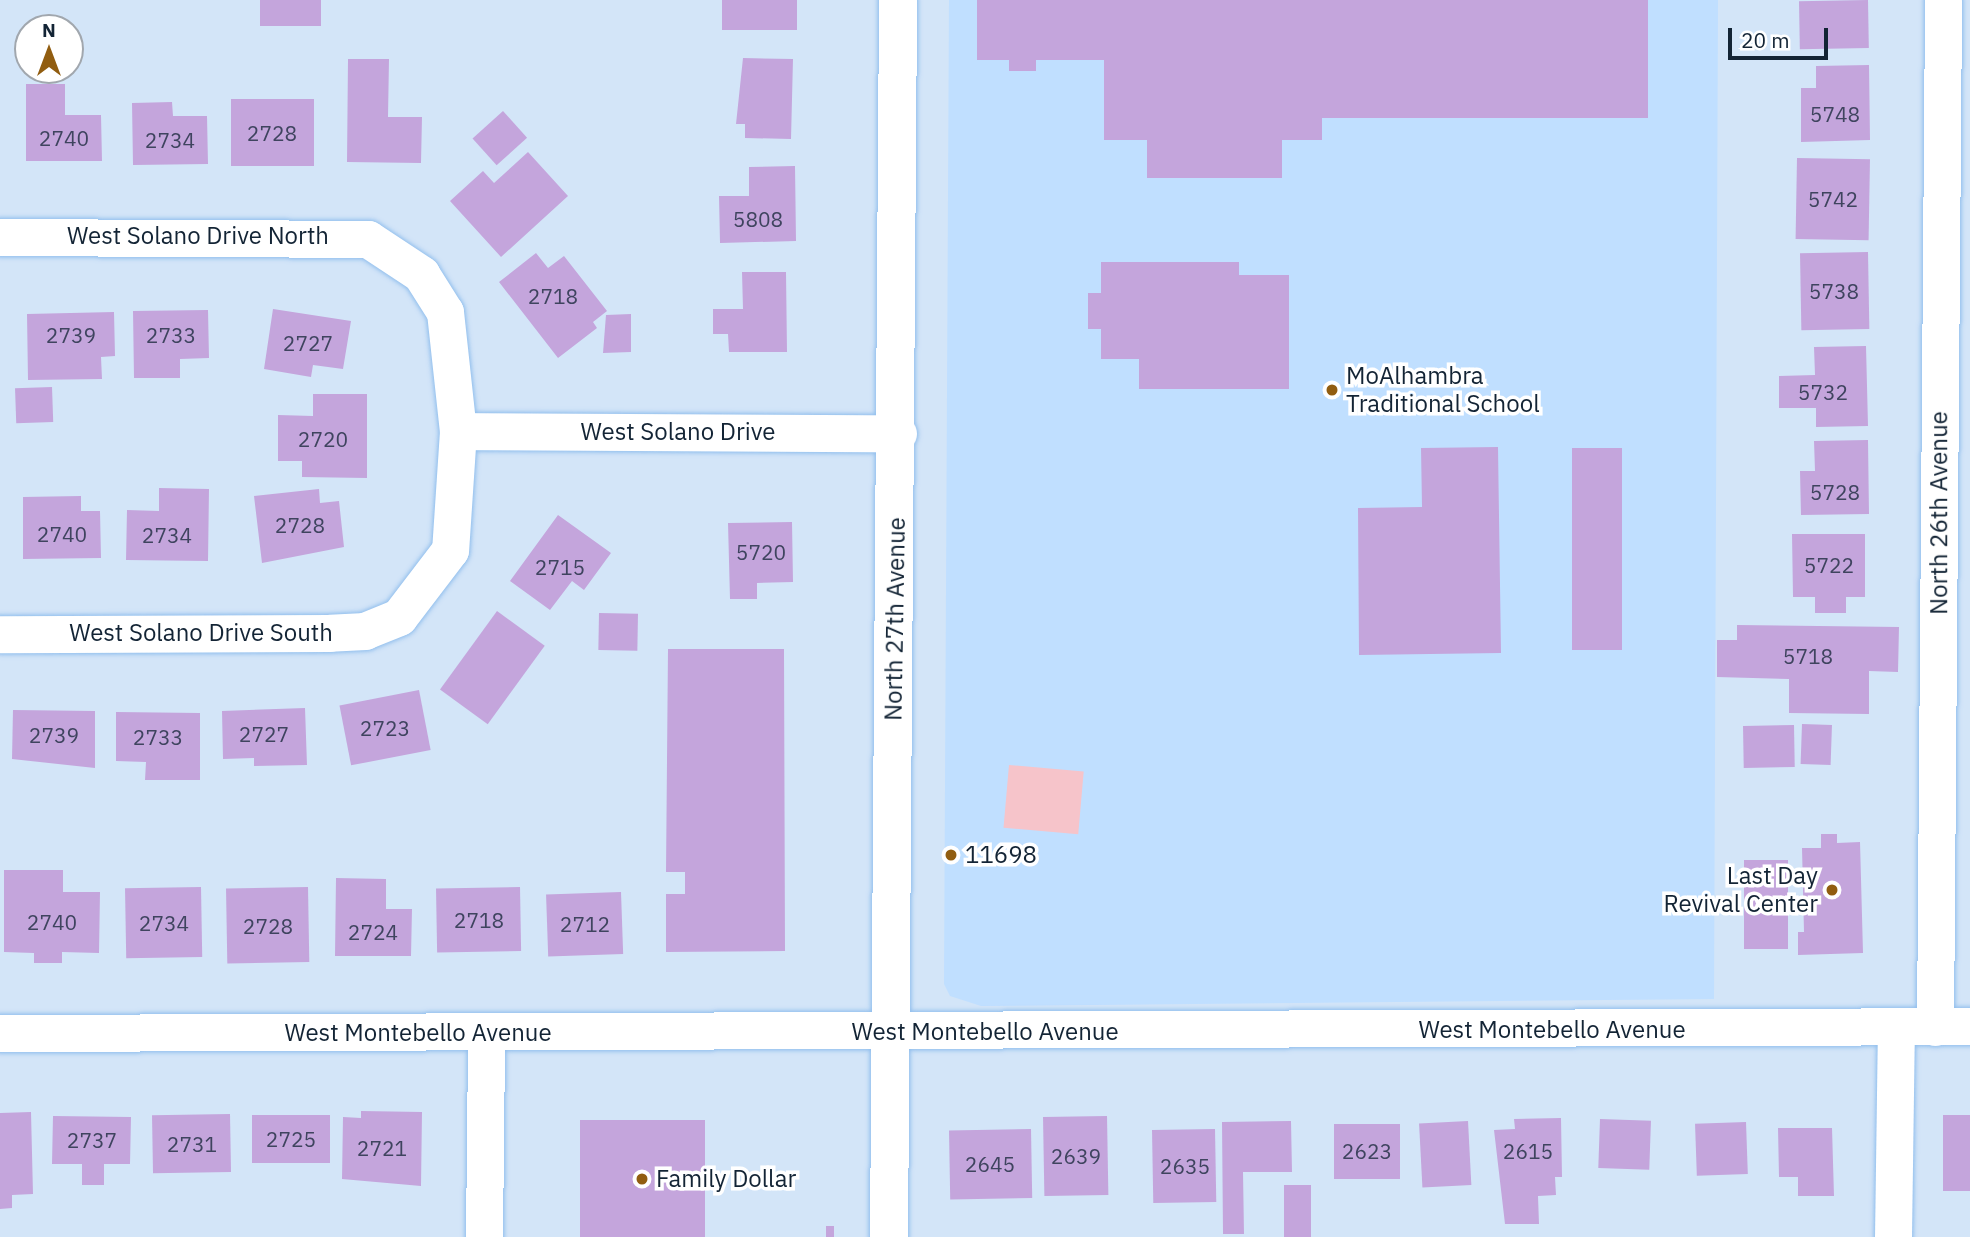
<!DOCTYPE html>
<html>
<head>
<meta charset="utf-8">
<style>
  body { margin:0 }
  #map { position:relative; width:1970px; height:1237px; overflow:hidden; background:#d3e5f8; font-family:"IBM Plex Sans",sans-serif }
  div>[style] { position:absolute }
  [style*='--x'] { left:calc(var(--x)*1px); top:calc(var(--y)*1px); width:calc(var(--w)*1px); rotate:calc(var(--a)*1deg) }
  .built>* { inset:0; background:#c0dfff }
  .green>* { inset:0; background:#f6c4ca; transform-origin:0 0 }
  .building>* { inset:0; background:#c4a5dc; transform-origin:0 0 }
  .roads { filter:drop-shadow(0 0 2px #92bfed) drop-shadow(0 0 2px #92bfed) }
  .street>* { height:37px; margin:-18.5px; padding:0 18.5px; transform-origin:18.5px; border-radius:18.5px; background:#fff }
  .secondary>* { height:38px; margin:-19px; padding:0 19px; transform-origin:19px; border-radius:19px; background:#fff }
  .dots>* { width:19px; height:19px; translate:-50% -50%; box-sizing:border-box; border:4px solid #fff; border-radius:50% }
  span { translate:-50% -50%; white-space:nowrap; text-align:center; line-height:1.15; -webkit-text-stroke:7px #fff; paint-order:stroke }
  .number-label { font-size:21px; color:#3f445f }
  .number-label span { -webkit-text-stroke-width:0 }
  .street-label { font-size:24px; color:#132435 }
  .poi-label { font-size:24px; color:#132435 }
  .left { translate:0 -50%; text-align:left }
  .right { translate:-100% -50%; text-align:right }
  .north { position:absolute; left:14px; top:14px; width:70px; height:70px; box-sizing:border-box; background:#fff; border:2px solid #a1a7ae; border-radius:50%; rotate:0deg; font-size:19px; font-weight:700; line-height:28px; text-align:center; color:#132435 }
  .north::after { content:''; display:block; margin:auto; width:24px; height:32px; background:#915d10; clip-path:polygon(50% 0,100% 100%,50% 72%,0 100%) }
  .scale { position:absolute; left:1728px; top:28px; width:100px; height:32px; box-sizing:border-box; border:4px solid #132435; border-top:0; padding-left:9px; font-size:21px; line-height:24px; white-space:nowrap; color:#132435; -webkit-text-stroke:5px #fff; paint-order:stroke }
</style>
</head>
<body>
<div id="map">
  <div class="built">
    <i style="clip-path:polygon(949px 0,1718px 0,1714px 999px,981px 1006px,950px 996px,944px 984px)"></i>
  </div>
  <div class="green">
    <i style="left:1009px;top:765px;width:75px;height:63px;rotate:5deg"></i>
  </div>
  <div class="building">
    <i style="left:260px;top:0;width:61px;height:26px"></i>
    <i style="left:722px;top:0;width:75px;height:30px"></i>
    <i style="clip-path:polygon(977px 0,1648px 0,1648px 118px,1322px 118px,1322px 140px,1282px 140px,1282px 178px,1147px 178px,1147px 140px,1104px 140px,1104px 60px,1036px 60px,1036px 71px,1009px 71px,1009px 60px,977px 60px)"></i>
    <i style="left:1868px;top:0;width:48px;height:69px;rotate:89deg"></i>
    <i style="clip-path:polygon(743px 58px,793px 59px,791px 139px,745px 138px,745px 124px,736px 124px)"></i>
    <i style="clip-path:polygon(348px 59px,389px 59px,388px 117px,422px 117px,421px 163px,347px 162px)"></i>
    <i style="clip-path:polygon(1869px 65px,1870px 140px,1801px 142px,1801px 88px,1816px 88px,1816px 66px)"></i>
    <i style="clip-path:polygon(26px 84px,65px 84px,65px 115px,101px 115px,102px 161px,26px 161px)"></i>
    <i style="left:314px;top:99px;width:67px;height:83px;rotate:90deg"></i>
    <i style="clip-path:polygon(172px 102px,173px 116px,207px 116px,208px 164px,133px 165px,132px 103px)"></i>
    <i style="left:503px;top:111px;width:36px;height:41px;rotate:48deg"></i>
    <i style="clip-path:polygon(528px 152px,568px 196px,501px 257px,450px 201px,483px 171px,494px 183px)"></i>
    <i style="left:1797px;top:158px;width:73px;height:81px;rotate:1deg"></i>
    <i style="clip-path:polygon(795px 166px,796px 241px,720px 243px,719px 196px,749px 196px,749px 167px)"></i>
    <i style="left:1868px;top:252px;width:77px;height:68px;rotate:89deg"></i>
    <i style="clip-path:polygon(536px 253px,548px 268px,564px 256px,607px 311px,593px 322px,597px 328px,558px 358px,499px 282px)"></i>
    <i style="clip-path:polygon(1101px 262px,1239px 262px,1239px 275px,1289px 275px,1289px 389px,1139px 389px,1139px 359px,1101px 359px,1101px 329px,1088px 329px,1088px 293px,1101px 293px)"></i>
    <i style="clip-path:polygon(742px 272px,786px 272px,787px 352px,729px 352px,728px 334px,713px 334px,713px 309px,743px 309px)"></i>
    <i style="clip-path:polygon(273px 309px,351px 321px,343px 369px,313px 365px,311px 377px,264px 369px)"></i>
    <i style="clip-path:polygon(208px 310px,209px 358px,180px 359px,180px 378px,134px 378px,133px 311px)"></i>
    <i style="clip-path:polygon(114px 312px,115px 356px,101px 357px,102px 379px,28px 380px,27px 314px)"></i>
    <i style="clip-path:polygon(631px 314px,631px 352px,603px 353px,606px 315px)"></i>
    <i style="clip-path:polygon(1866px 346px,1868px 426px,1816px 427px,1816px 408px,1779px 408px,1779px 376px,1815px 375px,1814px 347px)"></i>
    <i style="left:52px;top:387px;width:35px;height:37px;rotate:88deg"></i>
    <i style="clip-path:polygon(313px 394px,367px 394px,367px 478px,302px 477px,302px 461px,278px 461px,278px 415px,313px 416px)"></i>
    <i style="clip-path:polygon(1868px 440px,1869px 514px,1801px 515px,1800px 471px,1815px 471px,1814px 441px)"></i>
    <i style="clip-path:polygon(1498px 447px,1501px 653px,1359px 655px,1358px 508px,1422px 507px,1421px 448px)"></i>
    <i style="left:1572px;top:448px;width:50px;height:202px"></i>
    <i style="clip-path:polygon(159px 488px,209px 489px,208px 561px,126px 560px,127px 510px,159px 511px)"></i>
    <i style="clip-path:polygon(319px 489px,320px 503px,339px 501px,344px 547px,262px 563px,254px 496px)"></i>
    <i style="clip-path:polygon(81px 496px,81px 511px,100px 511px,101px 558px,23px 559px,23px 497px)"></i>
    <i style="clip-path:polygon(558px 515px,611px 553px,584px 590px,572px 581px,550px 610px,510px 581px)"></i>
    <i style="clip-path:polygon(792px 522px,793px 582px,757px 583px,757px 599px,730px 599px,728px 523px)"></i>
    <i style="clip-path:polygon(1792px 534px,1865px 534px,1865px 597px,1846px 597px,1846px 613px,1815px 613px,1815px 597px,1793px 597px)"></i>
    <i style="left:497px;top:611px;width:59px;height:97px;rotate:36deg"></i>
    <i style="left:599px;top:613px;width:39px;height:37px;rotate:1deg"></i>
    <i style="clip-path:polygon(1737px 625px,1899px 627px,1898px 672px,1869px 671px,1869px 714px,1789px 713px,1789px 679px,1717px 677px,1717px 640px,1737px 640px)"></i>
    <i style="clip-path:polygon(668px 649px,784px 649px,785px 951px,666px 952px,666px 894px,685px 894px,685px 872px,666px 872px)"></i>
    <i style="left:419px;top:690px;width:61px;height:81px;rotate:79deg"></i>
    <i style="clip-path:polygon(305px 708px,307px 765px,254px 766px,254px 758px,223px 759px,222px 711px)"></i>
    <i style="clip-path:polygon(13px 710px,95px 711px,95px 768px,12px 759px)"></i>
    <i style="clip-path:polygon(116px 712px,200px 713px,200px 780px,145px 780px,146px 762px,116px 761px)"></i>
    <i style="left:1802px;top:724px;width:30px;height:40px;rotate:2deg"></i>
    <i style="left:1794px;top:725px;width:42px;height:51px;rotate:89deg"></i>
    <i style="clip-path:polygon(1821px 834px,1837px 834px,1837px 843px,1860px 842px,1863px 953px,1798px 955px,1798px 932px,1804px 932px,1802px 848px,1821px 848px)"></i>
    <i style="left:1744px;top:860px;width:44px;height:89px"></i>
    <i style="clip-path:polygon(4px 870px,63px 870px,63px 892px,100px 892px,99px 953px,62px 952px,62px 963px,34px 963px,34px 953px,4px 952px)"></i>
    <i style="clip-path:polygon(336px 878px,386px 879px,386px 909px,412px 909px,411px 956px,335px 956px)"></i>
    <i style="left:201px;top:887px;width:70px;height:76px;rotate:89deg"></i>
    <i style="left:308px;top:887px;width:75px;height:82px;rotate:89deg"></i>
    <i style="left:520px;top:887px;width:64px;height:84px;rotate:89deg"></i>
    <i style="left:621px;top:892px;width:62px;height:75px;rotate:88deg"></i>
    <i style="clip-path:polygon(361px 1111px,422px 1112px,421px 1186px,342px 1179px,343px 1117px,361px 1118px)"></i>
    <i style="clip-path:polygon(31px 1112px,33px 1194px,12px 1195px,12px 1208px,0 1209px,0 1113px)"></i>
    <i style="left:230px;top:1114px;width:58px;height:78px;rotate:89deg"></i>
    <i style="left:330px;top:1115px;width:48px;height:78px;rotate:90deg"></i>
    <i style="left:1970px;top:1115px;width:76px;height:27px;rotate:90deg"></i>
    <i style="clip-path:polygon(53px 1116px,131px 1117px,130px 1164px,104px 1164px,104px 1185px,82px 1185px,82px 1164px,52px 1164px)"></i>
    <i style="left:1107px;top:1116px;width:79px;height:64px;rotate:89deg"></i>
    <i style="clip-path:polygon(1561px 1118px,1562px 1177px,1555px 1177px,1556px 1195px,1538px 1196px,1539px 1224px,1505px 1224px,1494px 1130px,1515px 1129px,1514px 1119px)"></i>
    <i style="left:1600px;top:1119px;width:51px;height:49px;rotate:2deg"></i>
    <i style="left:580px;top:1120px;width:125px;height:117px"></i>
    <i style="clip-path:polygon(1291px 1121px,1292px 1172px,1243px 1172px,1244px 1234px,1223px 1234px,1222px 1122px)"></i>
    <i style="left:1468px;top:1121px;width:64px;height:49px;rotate:87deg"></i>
    <i style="left:1746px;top:1122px;width:52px;height:51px;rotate:88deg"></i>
    <i style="left:1334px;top:1124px;width:66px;height:55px"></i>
    <i style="clip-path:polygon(1778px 1128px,1832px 1128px,1834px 1196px,1798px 1196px,1798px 1177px,1779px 1177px)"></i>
    <i style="left:1031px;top:1129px;width:69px;height:82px;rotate:89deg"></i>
    <i style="left:1215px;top:1129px;width:73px;height:63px;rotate:89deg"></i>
    <i style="left:1284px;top:1185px;width:27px;height:52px"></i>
    <i style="left:826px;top:1226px;width:8px;height:11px"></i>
  </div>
  <div class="roads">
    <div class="street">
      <i style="--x:0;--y:237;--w:368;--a:0.3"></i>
      <i style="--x:368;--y:239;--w:64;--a:33.4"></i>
      <i style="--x:421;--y:274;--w:45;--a:57.7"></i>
      <i style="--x:445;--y:312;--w:120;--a:83.8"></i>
      <i style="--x:458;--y:431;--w:119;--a:93.8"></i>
      <i style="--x:450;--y:550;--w:84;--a:127.3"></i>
      <i style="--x:399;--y:617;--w:37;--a:158"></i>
      <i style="--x:365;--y:631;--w:35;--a:177"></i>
      <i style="--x:330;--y:633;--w:330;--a:179.8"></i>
      <i style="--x:458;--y:431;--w:440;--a:0.3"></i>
      <i style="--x:1935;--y:1027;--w:1027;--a:-89.55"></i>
      <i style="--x:0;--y:1033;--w:1970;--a:-0.2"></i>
      <i style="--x:484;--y:1237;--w:205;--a:-89.4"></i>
      <i style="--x:1893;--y:1237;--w:210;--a:-89.2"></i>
    </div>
    <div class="secondary">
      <i style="--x:889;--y:1237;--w:1237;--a:-89.58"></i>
    </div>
  </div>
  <div class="dots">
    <i style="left:1332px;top:390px;background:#915d10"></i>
    <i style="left:951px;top:855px;background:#915d10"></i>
    <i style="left:1832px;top:890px;background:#915d10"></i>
    <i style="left:642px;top:1179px;background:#915d10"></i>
  </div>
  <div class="number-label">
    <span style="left:1835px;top:114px">5748</span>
    <span style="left:272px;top:133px">2728</span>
    <span style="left:64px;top:138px">2740</span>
    <span style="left:170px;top:140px">2734</span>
    <span style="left:1833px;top:199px">5742</span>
    <span style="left:758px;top:219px">5808</span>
    <span style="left:1834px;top:291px">5738</span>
    <span style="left:553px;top:296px">2718</span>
    <span style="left:71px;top:335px">2739</span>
    <span style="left:171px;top:335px">2733</span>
    <span style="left:308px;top:343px">2727</span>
    <span style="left:1823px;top:392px">5732</span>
    <span style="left:323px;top:439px">2720</span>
    <span style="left:1835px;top:492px">5728</span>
    <span style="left:300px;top:525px">2728</span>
    <span style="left:62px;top:534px">2740</span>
    <span style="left:167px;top:535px">2734</span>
    <span style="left:761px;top:552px">5720</span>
    <span style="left:1829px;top:565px">5722</span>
    <span style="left:560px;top:567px">2715</span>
    <span style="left:1808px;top:656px">5718</span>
    <span style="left:385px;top:728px">2723</span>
    <span style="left:264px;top:734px">2727</span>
    <span style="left:54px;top:735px">2739</span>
    <span style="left:158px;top:737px">2733</span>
    <span style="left:479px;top:920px">2718</span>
    <span style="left:52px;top:922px">2740</span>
    <span style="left:164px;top:923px">2734</span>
    <span style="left:585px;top:924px">2712</span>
    <span style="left:268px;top:926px">2728</span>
    <span style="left:373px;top:932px">2724</span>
    <span style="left:291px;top:1139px">2725</span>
    <span style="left:92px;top:1140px">2737</span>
    <span style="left:192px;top:1144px">2731</span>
    <span style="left:382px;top:1148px">2721</span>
    <span style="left:1367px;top:1151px">2623</span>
    <span style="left:1528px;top:1151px">2615</span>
    <span style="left:1076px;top:1156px">2639</span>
    <span style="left:990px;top:1164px">2645</span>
    <span style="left:1185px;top:1166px">2635</span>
  </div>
  <div class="street-label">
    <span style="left:198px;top:236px">West Solano Drive North</span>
    <span style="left:678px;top:432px">West Solano Drive</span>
    <span style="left:1939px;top:513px;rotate:-90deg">North 26th Avenue</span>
    <span style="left:895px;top:619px;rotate:-89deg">North 27th Avenue</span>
    <span style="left:201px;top:633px">West Solano Drive South</span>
    <span style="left:1552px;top:1030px">West Montebello Avenue</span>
    <span style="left:985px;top:1032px">West Montebello Avenue</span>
    <span style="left:418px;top:1033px">West Montebello Avenue</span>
  </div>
  <div class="poi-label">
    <span class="left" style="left:1346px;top:390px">MoAlhambra<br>Traditional School</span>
    <span class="left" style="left:965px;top:855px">11698</span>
    <span class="right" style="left:1818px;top:890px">Last Day<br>Revival Center</span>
    <span class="left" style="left:656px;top:1179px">Family Dollar</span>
  </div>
  <div class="north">N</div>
  <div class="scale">20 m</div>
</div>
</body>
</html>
